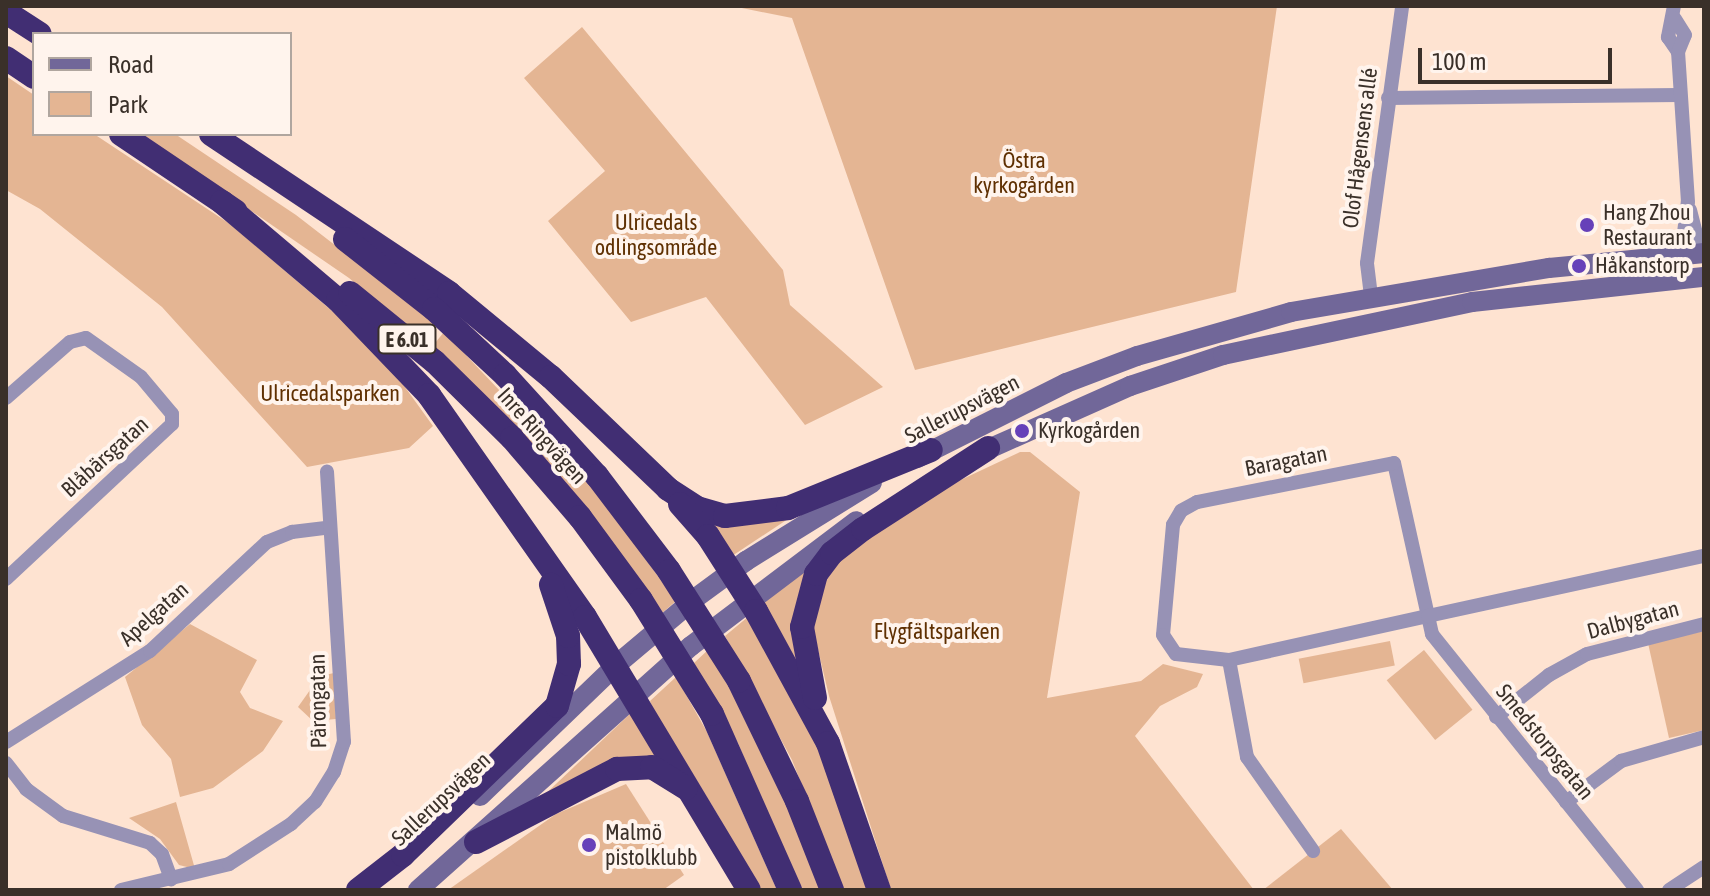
<!DOCTYPE html>
<html>
<head>
<meta charset="utf-8">
<style>
  body { margin:0 }
  #map { position:relative; width:1710px; height:896px; overflow:hidden; background:#fee3d1; font-family:"Asap Condensed",sans-serif }
  div>[style] { position:absolute }
  [style*='--x'] { left:calc(var(--x)*1px); top:calc(var(--y)*1px); width:calc(var(--w)*1px); rotate:calc(var(--a)*1deg) }
  .green>* { inset:0; background:#e4b593; transform-origin:0 0 }
  .street>* { height:14px; margin:-7px; padding:0 7px; transform-origin:7px; border-radius:7px; background:#9792b5 }
  .secondary>* { height:20px; margin:-10px; padding:0 10px; transform-origin:10px; border-radius:10px; background:#716799 }
  .highway>* { height:24px; margin:-12px; padding:0 12px; transform-origin:12px; border-radius:12px; background:#412e73 }
  .highway-bridge>* { height:24px; margin:-12px; padding:0 12px; transform-origin:12px; border-radius:12px; background:#412e73 }
  .dots>* { width:22px; height:22px; translate:-50% -50%; box-sizing:border-box; border:4px solid #fff4ed; border-radius:50% }
  span { translate:-50% -50%; white-space:nowrap; text-align:center; line-height:1.15; -webkit-text-stroke:8px #fff4ed; paint-order:stroke }
  .shield-label span { padding:2px 6px; background:#fff4ed; border:2px solid; border-radius:6px; -webkit-text-stroke-width:0 }
  .shield-label { font-size:20px; color:#3a3029; font-weight:700 }
  .street-label { font-size:22px; color:#3a3029 }
  .park-label { font-size:22px; color:#5f3002 }
  .poi-label { font-size:22px; color:#3a3029 }
  .left { translate:0 -50%; text-align:left }
  .frame { position:absolute; inset:0; border:8px solid #3a3029; pointer-events:none }
  .legend { position:absolute; left:32px; top:32px; width:260px; height:104px; box-sizing:border-box; background:#fff4ed; border:2px solid #b0a69f; margin:0; padding:10px 14px; list-style:none; font-size:24px; color:#3a3029 }
  .legend li { display:flex; align-items:center; gap:16px; height:40px }
  .legend b { width:40px; border:2px solid #b0a69f }
  .scale { position:absolute; left:1418px; top:48px; width:194px; height:36px; box-sizing:border-box; border:4px solid #3a3029; border-top:0; padding-left:10px; font-size:24px; line-height:28px; white-space:nowrap; color:#3a3029; -webkit-text-stroke:6px #fff4ed; paint-order:stroke }
</style>
</head>
<body>
<div id="map">
  <div class="green">
    <i style="clip-path:polygon(732px 6px,1277px 6px,1236px 292px,915px 370px,792px 18px)"></i>
    <i style="clip-path:polygon(582px 27px,783px 270px,790px 305px,883px 387px,805px 425px,706px 297px,631px 322px,548px 221px,605px 171px,524px 78px)"></i>
    <i style="clip-path:polygon(6px 76px,34px 95px,34px 134px,94px 134px,230px 224px,379px 351px,433px 426px,409px 448px,307px 467px,162px 307px,40px 209px,6px 190px)"></i>
    <i style="clip-path:polygon(139px 134px,175px 134px,296px 215px,437px 324px,423px 339px,349px 278px)"></i>
    <i style="clip-path:polygon(444px 332px,599px 495px,676px 601px,661px 614px,431px 348px)"></i>
    <i style="clip-path:polygon(1020px 452px,1030px 452px,1080px 492px,1047px 698px,1141px 681px,1163px 664px,1203px 674px,1197px 687px,1160px 706px,1135px 736px,1254px 890px,891px 890px,829px 696px,812px 624px,823px 582px,856px 543px,950px 485px)"></i>
    <i style="clip-path:polygon(800px 511px,729px 558px,709px 518px)"></i>
    <i style="clip-path:polygon(808px 565px,802px 678px,759px 605px)"></i>
    <i style="clip-path:polygon(749px 616px,809px 722px,872px 890px,843px 890px,792px 760px,725px 636px)"></i>
    <i style="clip-path:polygon(190px 624px,257px 660px,240px 692px,250px 708px,283px 721px,263px 751px,213px 788px,180px 797px,171px 759px,142px 725px,125px 677px)"></i>
    <i style="clip-path:polygon(1704px 631px,1704px 730px,1669px 738px,1648px 643px)"></i>
    <i style="left:1390px;top:641px;width:25px;height:93px;rotate:79deg"></i>
    <i style="clip-path:polygon(709px 649px,777px 777px,821px 890px,799px 890px,738px 743px,694px 663px)"></i>
    <i style="left:1424px;top:650px;width:77px;height:48px;rotate:51deg"></i>
    <i style="clip-path:polygon(334px 673px,336px 719px,313px 721px,298px 707px,320px 676px)"></i>
    <i style="clip-path:polygon(676px 677px,707px 732px,777px 890px,756px 890px,719px 817px,653px 709px,650px 701px)"></i>
    <i style="clip-path:polygon(632px 712px,665px 765px,538px 801px)"></i>
    <i style="clip-path:polygon(626px 784px,684px 875px,663px 890px,448px 890px,556px 814px)"></i>
    <i style="clip-path:polygon(176px 802px,195px 869px,179px 865px,160px 839px,129px 818px)"></i>
    <i style="clip-path:polygon(1341px 829px,1393px 890px,1263px 890px)"></i>
  </div>
  <div class="street">
    <i style="--x:1674;--y:6;--w:32;--a:101"></i>
    <i style="--x:1668;--y:37;--w:18;--a:56"></i>
    <i style="--x:1388;--y:98;--w:292;--a:-0.6"></i>
    <i style="--x:1690;--y:210;--w:44;--a:75.7"></i>
    <i style="--x:1667;--y:255;--w:21;--a:-41"></i>
    <i style="--x:1683;--y:241;--w:39;--a:-83"></i>
    <i style="--x:1688;--y:202;--w:150;--a:-93.8"></i>
    <i style="--x:1678;--y:52;--w:18;--a:-68"></i>
    <i style="--x:1685;--y:35;--w:19;--a:-122"></i>
    <i style="--x:1371;--y:296;--w:33;--a:-97"></i>
    <i style="--x:1367;--y:263;--w:259;--a:-82.2"></i>
    <i style="--x:6;--y:398;--w:85;--a:-41.2"></i>
    <i style="--x:70;--y:342;--w:16;--a:-14"></i>
    <i style="--x:86;--y:338;--w:67;--a:35.3"></i>
    <i style="--x:141;--y:377;--w:48;--a:50"></i>
    <i style="--x:172;--y:414;--w:10;--a:90"></i>
    <i style="--x:172;--y:424;--w:227;--a:137"></i>
    <i style="--x:1229;--y:660;--w:99;--a:79.5"></i>
    <i style="--x:1247;--y:757;--w:115;--a:54.9"></i>
    <i style="--x:1496;--y:717;--w:68;--a:-38.4"></i>
    <i style="--x:1549;--y:675;--w:43;--a:-28.9"></i>
    <i style="--x:1587;--y:654;--w:121;--a:-14.4"></i>
    <i style="--x:6;--y:742;--w:170;--a:-32.3"></i>
    <i style="--x:150;--y:651;--w:160;--a:-43"></i>
    <i style="--x:267;--y:542;--w:27;--a:-22"></i>
    <i style="--x:292;--y:532;--w:38;--a:-7"></i>
    <i style="--x:6;--y:763;--w:33;--a:52"></i>
    <i style="--x:26;--y:789;--w:46;--a:36.1"></i>
    <i style="--x:63;--y:816;--w:91;--a:17.2"></i>
    <i style="--x:150;--y:843;--w:16;--a:43"></i>
    <i style="--x:162;--y:854;--w:27;--a:70"></i>
    <i style="--x:1566;--y:802;--w:69;--a:-36.7"></i>
    <i style="--x:1621;--y:761;--w:86;--a:-16.1"></i>
    <i style="--x:121;--y:890;--w:111;--a:-13.5"></i>
    <i style="--x:229;--y:864;--w:74;--a:-32.8"></i>
    <i style="--x:291;--y:824;--w:33;--a:-43"></i>
    <i style="--x:315;--y:802;--w:36;--a:-58"></i>
    <i style="--x:334;--y:772;--w:32;--a:-72"></i>
    <i style="--x:344;--y:742;--w:271;--a:-93.6"></i>
    <i style="--x:1637;--y:890;--w:328;--a:-128.7"></i>
    <i style="--x:1432;--y:634;--w:175;--a:-102.5"></i>
    <i style="--x:1394;--y:463;--w:201;--a:168.8"></i>
    <i style="--x:1197;--y:502;--w:18;--a:151"></i>
    <i style="--x:1181;--y:511;--w:16;--a:120"></i>
    <i style="--x:1173;--y:525;--w:110;--a:95.2"></i>
    <i style="--x:1163;--y:635;--w:23;--a:56"></i>
    <i style="--x:1176;--y:654;--w:53;--a:6.5"></i>
    <i style="--x:1229;--y:660;--w:204;--a:-12.5"></i>
    <i style="--x:1428;--y:616;--w:282;--a:-12.3"></i>
    <i style="--x:1669;--y:890;--w:42;--a:-33.3"></i>
  </div>
  <div class="secondary">
    <i style="--x:975;--y:455;--w:170;--a:-24"></i>
    <i style="--x:1130;--y:386;--w:98;--a:-18.4"></i>
    <i style="--x:1223;--y:355;--w:255;--a:-12"></i>
    <i style="--x:1472;--y:302;--w:233;--a:-6.2"></i>
    <i style="--x:917;--y:458;--w:167;--a:-26.7"></i>
    <i style="--x:1066;--y:383;--w:76;--a:-20.8"></i>
    <i style="--x:1137;--y:356;--w:160;--a:-15.9"></i>
    <i style="--x:1291;--y:312;--w:262;--a:-9.7"></i>
    <i style="--x:1549;--y:268;--w:156;--a:-5.5"></i>
    <i style="--x:480;--y:796;--w:187;--a:-43.9"></i>
    <i style="--x:615;--y:666;--w:107;--a:-40.1"></i>
    <i style="--x:697;--y:597;--w:61;--a:-36.3"></i>
    <i style="--x:746;--y:561;--w:148;--a:-31.8"></i>
    <i style="--x:418;--y:890;--w:366;--a:-41.8"></i>
    <i style="--x:691;--y:646;--w:207;--a:-37.1"></i>
  </div>
  <div class="highway">
    <i style="--x:6;--y:12;--w:40;--a:32.9"></i>
    <i style="--x:6;--y:58;--w:34;--a:34"></i>
    <i style="--x:121;--y:134;--w:138;--a:34"></i>
    <i style="--x:211;--y:134;--w:286;--a:33.7"></i>
    <i style="--x:449;--y:293;--w:132;--a:39.5"></i>
    <i style="--x:551;--y:377;--w:162;--a:43.7"></i>
    <i style="--x:668;--y:489;--w:35;--a:33"></i>
    <i style="--x:697;--y:508;--w:29;--a:16"></i>
    <i style="--x:725;--y:516;--w:64;--a:-7.2"></i>
    <i style="--x:788;--y:508;--w:154;--a:-22.1"></i>
    <i style="--x:222;--y:202;--w:152;--a:40.2"></i>
    <i style="--x:338;--y:300;--w:132;--a:46.2"></i>
    <i style="--x:429;--y:395;--w:271;--a:54.9"></i>
    <i style="--x:585;--y:617;--w:318;--a:59"></i>
    <i style="--x:345;--y:239;--w:113;--a:38.2"></i>
    <i style="--x:434;--y:309;--w:97;--a:42.9"></i>
    <i style="--x:505;--y:375;--w:137;--a:47.7"></i>
    <i style="--x:597;--y:476;--w:119;--a:52.8"></i>
    <i style="--x:350;--y:293;--w:109;--a:39.1"></i>
    <i style="--x:435;--y:362;--w:108;--a:44.6"></i>
    <i style="--x:512;--y:438;--w:104;--a:49.3"></i>
    <i style="--x:580;--y:517;--w:103;--a:53.7"></i>
    <i style="--x:680;--y:504;--w:43;--a:48.8"></i>
    <i style="--x:708;--y:536;--w:89;--a:57.4"></i>
    <i style="--x:756;--y:611;--w:150;--a:61.4"></i>
    <i style="--x:828;--y:743;--w:156;--a:70.9"></i>
    <i style="--x:739;--y:681;--w:133;--a:64.2"></i>
    <i style="--x:797;--y:801;--w:96;--a:68.5"></i>
    <i style="--x:815;--y:698;--w:72;--a:-100.4"></i>
    <i style="--x:802;--y:627;--w:55;--a:-75.2"></i>
    <i style="--x:816;--y:574;--w:26;--a:-53"></i>
    <i style="--x:832;--y:553;--w:39;--a:-38"></i>
    <i style="--x:863;--y:529;--w:149;--a:-32.9"></i>
    <i style="--x:712;--y:714;--w:193;--a:66.1"></i>
    <i style="--x:476;--y:842;--w:159;--a:-27.4"></i>
    <i style="--x:617;--y:769;--w:35;--a:-3"></i>
    <i style="--x:652;--y:767;--w:40;--a:32"></i>
    <i style="--x:358;--y:890;--w:57;--a:-37.9"></i>
    <i style="--x:403;--y:855;--w:214;--a:-44.1"></i>
    <i style="--x:557;--y:706;--w:44;--a:-74.1"></i>
    <i style="--x:569;--y:664;--w:28;--a:-92"></i>
    <i style="--x:568;--y:636;--w:54;--a:-108.4"></i>
  </div>
  <div class="highway-bridge">
    <i style="--x:669;--y:571;--w:130;--a:57.5"></i>
    <i style="--x:641;--y:600;--w:134;--a:58.1"></i>
  </div>
  <div class="dots">
    <i style="left:1587px;top:225px;background:#6641b9"></i>
    <i style="left:1579px;top:266px;background:#6641b9"></i>
    <i style="left:1022px;top:431px;background:#6641b9"></i>
    <i style="left:589px;top:845px;background:#6641b9"></i>
  </div>
  <div class="shield-label">
    <span style="left:407px;top:339px">E 6.01</span>
  </div>
  <div class="street-label">
    <span style="left:1360px;top:148px;rotate:-83deg">Olof Hågensens allé</span>
    <span style="left:962px;top:409px;rotate:-27deg">Sallerupsvägen</span>
    <span style="left:542px;top:436px;rotate:48deg">Inre Ringvägen</span>
    <span style="left:105px;top:457px;rotate:-42deg">Blåbärsgatan</span>
    <span style="left:1286px;top:461px;rotate:-11deg">Baragatan</span>
    <span style="left:154px;top:614px;rotate:-42deg">Apelgatan</span>
    <span style="left:1633px;top:620px;rotate:-15deg">Dalbygatan</span>
    <span style="left:318px;top:701px;rotate:-91deg">Pärongatan</span>
    <span style="left:1545px;top:742px;rotate:51deg">Smedstorpsgatan</span>
    <span style="left:441px;top:799px;rotate:-43deg">Sallerupsvägen</span>
  </div>
  <div class="park-label">
    <span style="left:1024px;top:173px">Östra<br>kyrkogården</span>
    <span style="left:656px;top:235px">Ulricedals<br>odlingsområde</span>
    <span style="left:330px;top:394px">Ulricedalsparken</span>
    <span style="left:937px;top:632px">Flygfältsparken</span>
  </div>
  <div class="poi-label">
    <span class="left" style="left:1603px;top:225px">Hang Zhou<br>Restaurant</span>
    <span class="left" style="left:1595px;top:266px">Håkanstorp</span>
    <span class="left" style="left:1038px;top:431px">Kyrkogården</span>
    <span class="left" style="left:605px;top:845px">Malmö<br>pistolklubb</span>
  </div>
  <div class="frame"></div>
  <ul class="legend">
  <li><b style="height:10px;background:#716799"></b>Road</li>
  <li><b style="height:22px;background:#e4b593"></b>Park</li>
  </ul>
  <div class="scale">100 m</div>
</div>
</body>
</html>
